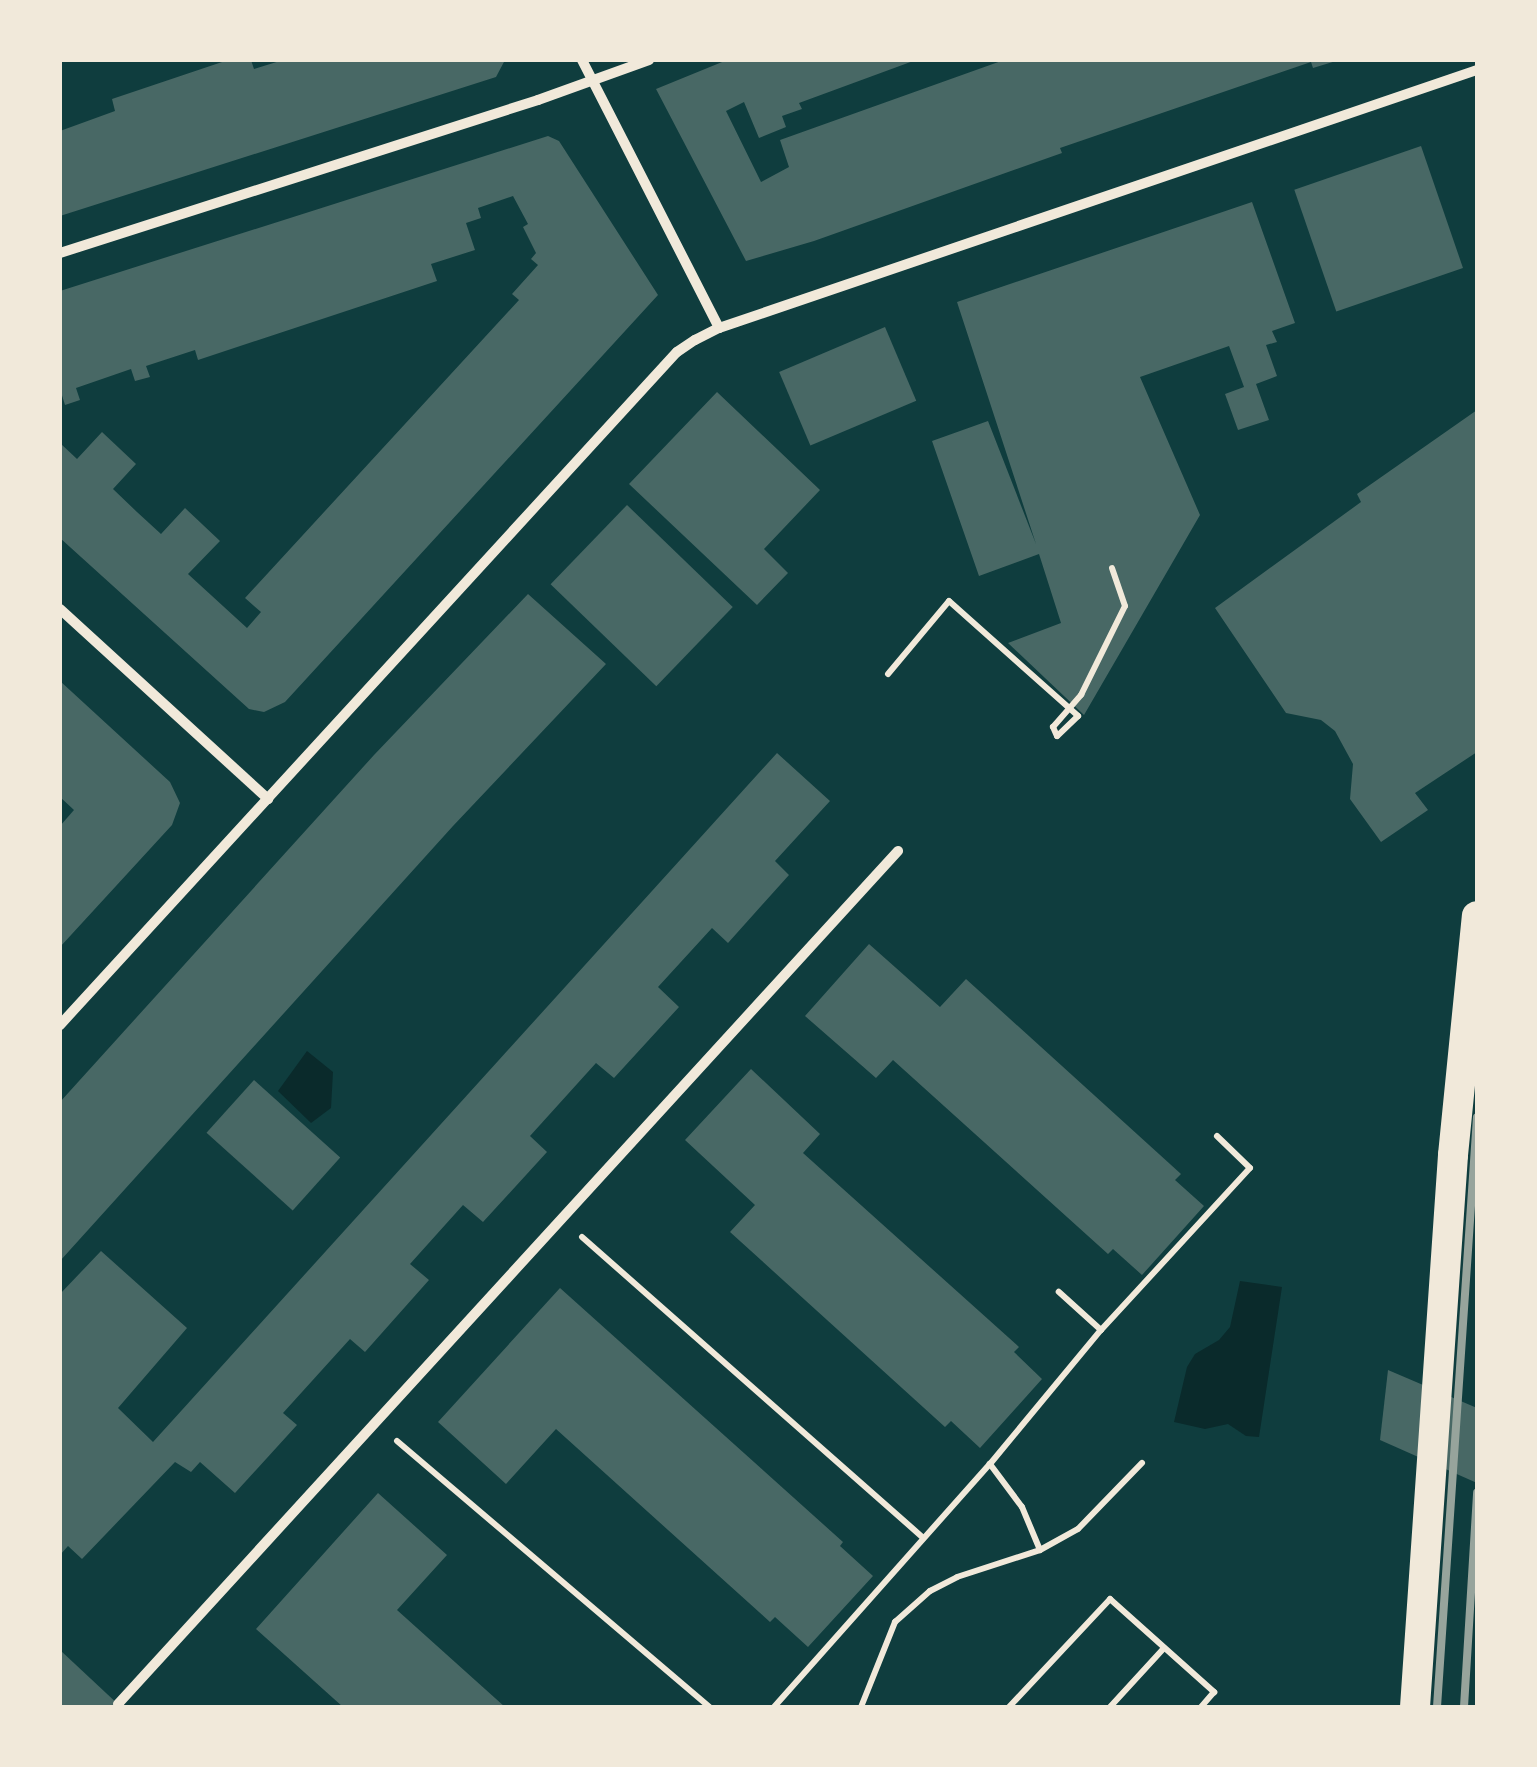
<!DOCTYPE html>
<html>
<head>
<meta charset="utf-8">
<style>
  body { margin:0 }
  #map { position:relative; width:1537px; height:1767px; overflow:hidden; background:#0f3d3e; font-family:"Roboto Serif",serif }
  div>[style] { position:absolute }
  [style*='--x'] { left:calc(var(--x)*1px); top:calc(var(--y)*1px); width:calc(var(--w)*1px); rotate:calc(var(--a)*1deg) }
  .water>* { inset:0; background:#0a2a2b }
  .building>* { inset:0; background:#486865; transform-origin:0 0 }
  .path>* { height:6px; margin:-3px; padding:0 3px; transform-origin:3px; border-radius:3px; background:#f1e9da }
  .minor>* { height:10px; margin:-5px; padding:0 5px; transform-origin:5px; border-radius:5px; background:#f1e9da }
  .motorway>* { height:30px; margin:-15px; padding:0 15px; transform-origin:15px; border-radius:15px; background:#f1e9da }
  .rail>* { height:8px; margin:-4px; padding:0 4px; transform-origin:4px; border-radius:4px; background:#97a49c }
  span { translate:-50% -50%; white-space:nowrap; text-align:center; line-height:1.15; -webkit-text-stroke:10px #f1e9da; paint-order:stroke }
  .frame { position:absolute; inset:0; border:62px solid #f1e9da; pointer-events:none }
</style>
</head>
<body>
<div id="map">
  <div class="water">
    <i style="clip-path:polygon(307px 1051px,333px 1072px,331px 1108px,311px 1123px,278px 1091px)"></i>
    <i style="clip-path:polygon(1240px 1281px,1282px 1287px,1259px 1437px,1246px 1436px,1228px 1424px,1205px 1429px,1174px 1422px,1187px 1367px,1195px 1354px,1219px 1340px,1230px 1327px)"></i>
  </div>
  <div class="building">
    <i style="clip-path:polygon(228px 60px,251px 60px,254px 69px,283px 60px,505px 60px,496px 77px,60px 216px,60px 131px,115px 111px,112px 99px)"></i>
    <i style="clip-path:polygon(727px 60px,916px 60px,799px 103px,802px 109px,782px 116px,786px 127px,759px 138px,744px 102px,726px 111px,761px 182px,789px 167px,780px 140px,1004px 60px,1336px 61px,1313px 68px,1311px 62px,1060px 148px,1062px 153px,814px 241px,746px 261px,656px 89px)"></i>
    <i style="clip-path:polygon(548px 136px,559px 141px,658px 295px,285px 702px,264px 712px,249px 709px,60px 538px,60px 443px,77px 459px,102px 432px,136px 464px,113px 489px,137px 512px,161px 534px,185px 508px,220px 541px,188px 574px,247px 628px,261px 612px,245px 598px,519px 300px,512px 294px,538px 265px,531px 259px,536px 253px,523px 227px,528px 224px,513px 196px,478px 208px,481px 218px,466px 223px,475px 250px,431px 264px,437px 281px,198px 360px,195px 350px,146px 366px,150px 377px,135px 381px,131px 369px,76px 388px,80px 400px,65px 405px,60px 389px,60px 291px)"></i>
    <i style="left:1421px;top:146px;width:129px;height:134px;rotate:71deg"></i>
    <i style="clip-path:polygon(1252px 202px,1295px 323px,1272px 331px,1277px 342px,1266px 345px,1277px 376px,1256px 384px,1269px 420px,1238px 430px,1225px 394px,1244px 387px,1229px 346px,1140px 377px,1200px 515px,1084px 715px,1008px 643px,1061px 623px,1039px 554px,979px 576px,932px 441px,988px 421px,1036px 544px,957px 302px)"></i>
    <i style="left:885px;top:327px;width:80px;height:115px;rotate:67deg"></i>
    <i style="clip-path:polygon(717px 392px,820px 490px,764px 549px,788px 573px,757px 605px,629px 484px)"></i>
    <i style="clip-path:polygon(1477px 410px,1477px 752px,1415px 793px,1428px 810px,1381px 842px,1350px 799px,1353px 764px,1335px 731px,1321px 720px,1286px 713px,1215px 608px,1361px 502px,1357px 494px)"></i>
    <i style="left:627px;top:505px;width:147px;height:110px;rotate:44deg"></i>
    <i style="clip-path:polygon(528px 594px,606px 664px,453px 826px,60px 1261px,60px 1102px,374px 755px)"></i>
    <i style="clip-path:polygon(60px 681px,170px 782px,180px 803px,172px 825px,60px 947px,60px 826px,74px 810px,60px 797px)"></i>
    <i style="clip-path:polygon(777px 753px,830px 801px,775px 861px,789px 875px,728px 943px,712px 928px,658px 987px,679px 1007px,614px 1078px,596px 1063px,530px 1136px,547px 1152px,483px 1222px,463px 1205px,410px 1264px,429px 1280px,365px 1352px,350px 1339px,283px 1413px,297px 1425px,235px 1493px,200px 1462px,191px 1472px,175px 1462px,82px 1559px,68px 1546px,60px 1555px,60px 1294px,101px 1251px,187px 1328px,118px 1408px,153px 1442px)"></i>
    <i style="clip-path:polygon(869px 944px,940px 1007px,966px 979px,1181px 1174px,1175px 1180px,1204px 1206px,1142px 1275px,1113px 1249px,1108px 1254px,893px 1060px,876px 1078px,805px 1016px)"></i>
    <i style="clip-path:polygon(751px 1069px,820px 1134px,803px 1153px,1019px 1347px,1014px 1352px,1042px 1379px,980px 1448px,951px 1421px,945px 1427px,730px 1232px,755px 1205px,685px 1140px)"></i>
    <i style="left:254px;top:1080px;width:116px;height:71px;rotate:42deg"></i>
    <i style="clip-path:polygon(560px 1288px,843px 1542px,840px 1546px,873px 1576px,808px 1647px,775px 1617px,770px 1622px,556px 1429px,506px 1484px,438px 1422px)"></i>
    <i style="clip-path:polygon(1388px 1370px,1477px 1408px,1477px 1483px,1380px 1440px)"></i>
    <i style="clip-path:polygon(378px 1493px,447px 1555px,397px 1610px,505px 1707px,343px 1707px,256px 1629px)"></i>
    <i style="clip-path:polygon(60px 1650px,121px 1707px,60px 1707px)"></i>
  </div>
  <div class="path">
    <i style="--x:888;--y:674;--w:95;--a:-50.1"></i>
    <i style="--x:949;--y:601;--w:173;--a:41.7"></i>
    <i style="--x:1078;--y:716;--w:29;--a:136"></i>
    <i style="--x:1057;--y:736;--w:10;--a:-114"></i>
    <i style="--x:1053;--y:727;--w:43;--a:-48.8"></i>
    <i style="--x:1081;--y:695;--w:99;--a:-63.7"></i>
    <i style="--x:1125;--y:606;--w:40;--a:-108.9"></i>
    <i style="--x:582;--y:1237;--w:455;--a:41.4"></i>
    <i style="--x:1101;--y:1330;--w:220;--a:-47.4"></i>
    <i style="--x:1250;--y:1168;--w:46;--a:-135.9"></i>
    <i style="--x:397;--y:1441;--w:410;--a:40.4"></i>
    <i style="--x:1040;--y:1550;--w:43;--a:-28.9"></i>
    <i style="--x:1078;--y:1529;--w:92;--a:-45.9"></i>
    <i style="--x:774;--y:1707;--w:325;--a:-48.4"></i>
    <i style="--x:990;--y:1464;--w:174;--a:-50.4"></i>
    <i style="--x:1101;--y:1330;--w:57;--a:-137.9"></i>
    <i style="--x:861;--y:1707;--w:92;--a:-68.2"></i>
    <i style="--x:895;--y:1622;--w:47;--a:-41.5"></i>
    <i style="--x:930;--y:1591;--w:30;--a:-27"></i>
    <i style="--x:957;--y:1577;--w:87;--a:-18"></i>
    <i style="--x:1040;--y:1550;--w:47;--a:-112.7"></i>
    <i style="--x:1022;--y:1507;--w:54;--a:-126.7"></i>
    <i style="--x:1009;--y:1707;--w:148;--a:-46.9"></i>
    <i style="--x:1110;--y:1599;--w:140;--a:41.8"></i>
    <i style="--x:1214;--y:1692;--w:20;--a:131"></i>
    <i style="--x:1110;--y:1707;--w:80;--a:-47.5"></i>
  </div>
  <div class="minor">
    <i style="--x:582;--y:60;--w:301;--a:62.9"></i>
    <i style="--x:60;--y:253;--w:502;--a:-17.75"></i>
    <i style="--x:538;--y:100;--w:118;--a:-19.8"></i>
    <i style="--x:60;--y:609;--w:282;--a:42.4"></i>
    <i style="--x:60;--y:1025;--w:913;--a:-47.49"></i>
    <i style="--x:677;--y:352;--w:22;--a:-34"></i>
    <i style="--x:695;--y:340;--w:27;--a:-27"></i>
    <i style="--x:719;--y:328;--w:801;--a:-18.8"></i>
    <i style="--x:118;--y:1704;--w:1156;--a:-47.56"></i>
  </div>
  <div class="motorway">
    <i style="--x:1415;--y:1707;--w:553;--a:-86.06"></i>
    <i style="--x:1453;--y:1155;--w:240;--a:-84.3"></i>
  </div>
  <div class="rail">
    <i style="--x:1437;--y:1707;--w:591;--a:-86.12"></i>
    <i style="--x:1464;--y:1707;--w:215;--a:-86.5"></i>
  </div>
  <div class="frame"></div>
</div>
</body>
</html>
